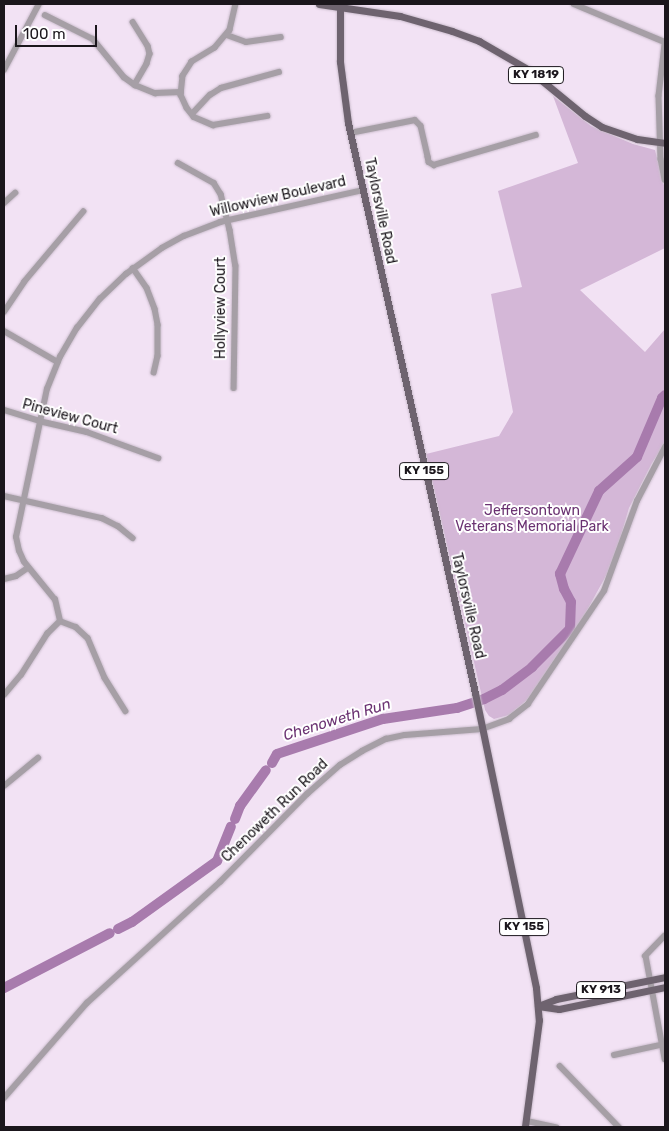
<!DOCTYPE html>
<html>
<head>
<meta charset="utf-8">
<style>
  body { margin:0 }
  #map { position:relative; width:669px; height:1131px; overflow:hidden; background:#f2e2f4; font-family:Rubik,sans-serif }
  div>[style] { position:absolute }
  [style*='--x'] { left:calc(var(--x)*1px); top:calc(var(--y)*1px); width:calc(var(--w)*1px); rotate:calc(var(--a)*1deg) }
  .green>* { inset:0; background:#d4b7d7 }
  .river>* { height:10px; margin:-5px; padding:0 5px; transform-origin:5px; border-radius:5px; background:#a87bad }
  .roads { filter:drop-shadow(0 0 1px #cbbdcd) drop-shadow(0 0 1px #cbbdcd) }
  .minor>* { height:5.5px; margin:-2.75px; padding:0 2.75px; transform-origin:2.75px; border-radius:2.75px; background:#a69fa6 }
  .major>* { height:7px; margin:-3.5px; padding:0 3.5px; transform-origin:3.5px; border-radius:3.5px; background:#6e636f }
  span { translate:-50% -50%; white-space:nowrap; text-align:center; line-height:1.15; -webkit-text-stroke:4px #fff; paint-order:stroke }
  .shield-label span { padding:1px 4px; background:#fff; border:1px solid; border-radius:4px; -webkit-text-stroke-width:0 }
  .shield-label { font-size:12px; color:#1b161c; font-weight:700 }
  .street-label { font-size:14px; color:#1b161c }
  .park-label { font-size:14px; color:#6a3171 }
  .water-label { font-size:15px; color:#6c3373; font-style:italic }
  .frame { position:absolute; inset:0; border:5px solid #1b161c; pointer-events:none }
  .scale { position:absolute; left:15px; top:25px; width:82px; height:22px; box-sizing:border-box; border:2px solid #1b161c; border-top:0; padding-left:6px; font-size:15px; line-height:18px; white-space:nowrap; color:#1b161c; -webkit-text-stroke:4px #fff; paint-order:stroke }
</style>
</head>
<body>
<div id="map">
  <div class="green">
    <i style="clip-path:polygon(553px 96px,591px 126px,633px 144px,655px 150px,665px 189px,665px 248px,580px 290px,645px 352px,665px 329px,665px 443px,652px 463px,629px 508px,613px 563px,585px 614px,527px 700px,509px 715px,494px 719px,489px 716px,485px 710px,426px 454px,499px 436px,513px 412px,491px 294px,522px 287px,498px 191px,578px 163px)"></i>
  </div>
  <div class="river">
    <i style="--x:272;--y:763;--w:10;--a:-61"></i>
    <i style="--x:277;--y:754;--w:112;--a:-18.3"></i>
    <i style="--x:383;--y:719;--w:75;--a:-8.5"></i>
    <i style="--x:457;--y:708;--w:28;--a:-18"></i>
    <i style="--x:484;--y:699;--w:20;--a:-27"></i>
    <i style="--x:502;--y:690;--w:38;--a:-37"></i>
    <i style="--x:532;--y:667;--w:54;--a:-45"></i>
    <i style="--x:570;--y:629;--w:27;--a:-88"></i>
    <i style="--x:571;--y:602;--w:15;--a:-118"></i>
    <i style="--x:564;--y:589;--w:16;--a:-105"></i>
    <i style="--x:560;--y:574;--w:92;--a:-64.8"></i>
    <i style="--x:599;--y:491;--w:51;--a:-41.8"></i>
    <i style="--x:637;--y:457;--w:64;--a:-67"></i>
    <i style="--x:662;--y:398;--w:4;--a:-45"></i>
    <i style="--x:235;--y:819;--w:14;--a:-69"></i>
    <i style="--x:240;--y:806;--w:44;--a:-54.2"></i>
    <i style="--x:118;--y:929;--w:16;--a:-27"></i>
    <i style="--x:132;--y:922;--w:105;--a:-35.7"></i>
    <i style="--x:217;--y:861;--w:37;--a:-68"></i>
    <i style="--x:4;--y:988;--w:119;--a:-27.4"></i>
  </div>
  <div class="roads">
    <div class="minor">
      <i style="--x:236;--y:4;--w:27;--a:103"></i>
      <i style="--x:230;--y:30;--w:23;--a:130"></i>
      <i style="--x:215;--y:48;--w:27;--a:149"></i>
      <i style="--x:192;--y:62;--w:17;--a:123"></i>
      <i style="--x:183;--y:76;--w:19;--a:96"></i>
      <i style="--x:181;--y:95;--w:14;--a:65"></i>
      <i style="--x:187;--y:108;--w:11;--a:52"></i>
      <i style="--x:194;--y:117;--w:21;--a:23"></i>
      <i style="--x:213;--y:125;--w:55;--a:-9.5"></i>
      <i style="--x:574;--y:4;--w:99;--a:22.7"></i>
      <i style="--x:45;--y:15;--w:54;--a:26.6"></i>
      <i style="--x:93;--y:39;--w:49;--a:50.8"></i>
      <i style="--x:124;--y:77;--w:14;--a:36"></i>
      <i style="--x:135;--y:85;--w:22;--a:22"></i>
      <i style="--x:155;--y:93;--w:26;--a:-2"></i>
      <i style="--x:133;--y:22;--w:28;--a:58"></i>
      <i style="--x:148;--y:46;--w:8;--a:76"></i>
      <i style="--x:150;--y:54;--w:10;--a:107"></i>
      <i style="--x:147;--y:64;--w:24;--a:120"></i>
      <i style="--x:227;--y:35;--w:20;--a:20"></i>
      <i style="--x:246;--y:42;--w:35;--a:-8"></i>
      <i style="--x:665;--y:45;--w:51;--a:96.7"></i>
      <i style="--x:659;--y:96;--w:63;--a:88.2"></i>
      <i style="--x:661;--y:159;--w:21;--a:79"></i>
      <i style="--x:4;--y:70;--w:75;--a:-62.1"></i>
      <i style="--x:192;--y:114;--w:26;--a:-47"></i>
      <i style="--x:210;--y:95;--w:13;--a:-32"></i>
      <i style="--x:221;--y:88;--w:60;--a:-15.4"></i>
      <i style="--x:350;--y:133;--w:66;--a:-11.3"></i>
      <i style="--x:415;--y:120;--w:8;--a:45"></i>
      <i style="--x:421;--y:126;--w:32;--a:77"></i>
      <i style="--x:428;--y:157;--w:5;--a:79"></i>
      <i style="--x:429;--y:162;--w:6;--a:31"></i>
      <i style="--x:434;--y:165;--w:106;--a:-16.4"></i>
      <i style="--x:178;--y:163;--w:41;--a:29.1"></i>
      <i style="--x:214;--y:183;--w:13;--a:58"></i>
      <i style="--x:221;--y:194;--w:37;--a:76"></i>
      <i style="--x:230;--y:230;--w:36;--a:81"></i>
      <i style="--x:236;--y:266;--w:122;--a:90.9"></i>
      <i style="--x:4;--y:203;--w:15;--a:-42"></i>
      <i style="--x:133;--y:268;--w:24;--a:55"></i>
      <i style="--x:147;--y:288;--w:22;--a:69"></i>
      <i style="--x:155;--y:309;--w:16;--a:79"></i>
      <i style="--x:158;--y:325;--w:31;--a:90"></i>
      <i style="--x:158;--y:356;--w:17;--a:103"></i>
      <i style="--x:4;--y:312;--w:36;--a:-56"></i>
      <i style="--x:24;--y:282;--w:92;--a:-49.9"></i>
      <i style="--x:4;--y:331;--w:62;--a:29.9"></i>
      <i style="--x:4;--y:410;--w:37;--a:17"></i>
      <i style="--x:39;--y:421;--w:49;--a:12.9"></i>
      <i style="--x:87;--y:432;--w:76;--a:20.1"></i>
      <i style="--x:4;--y:496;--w:100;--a:12.7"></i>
      <i style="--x:102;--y:518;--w:18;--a:27"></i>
      <i style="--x:118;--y:526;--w:19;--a:39"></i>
      <i style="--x:4;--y:579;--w:12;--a:-14"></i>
      <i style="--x:16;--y:576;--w:14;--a:-34"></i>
      <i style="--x:60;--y:621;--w:17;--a:21"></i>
      <i style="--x:76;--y:627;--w:16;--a:43"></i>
      <i style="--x:88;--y:638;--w:43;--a:67"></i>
      <i style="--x:105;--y:678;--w:39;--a:58"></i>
      <i style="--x:4;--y:695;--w:26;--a:-50"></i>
      <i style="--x:21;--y:675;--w:49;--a:-57.6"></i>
      <i style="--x:47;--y:634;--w:18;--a:-45"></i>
      <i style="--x:60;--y:621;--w:22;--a:-103"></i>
      <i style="--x:55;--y:600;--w:49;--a:-129.2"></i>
      <i style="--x:24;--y:562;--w:12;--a:-114"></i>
      <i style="--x:19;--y:551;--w:14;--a:-102"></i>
      <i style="--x:16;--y:537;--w:151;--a:-78.2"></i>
      <i style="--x:47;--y:389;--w:35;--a:-68"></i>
      <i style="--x:60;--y:357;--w:34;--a:-60"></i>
      <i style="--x:77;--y:328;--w:37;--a:-52"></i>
      <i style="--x:100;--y:299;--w:36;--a:-44"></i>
      <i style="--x:126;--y:274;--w:44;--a:-35.8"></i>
      <i style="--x:162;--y:248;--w:25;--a:-29"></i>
      <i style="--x:184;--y:236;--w:39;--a:-21"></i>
      <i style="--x:220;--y:222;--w:147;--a:-12.6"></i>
      <i style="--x:4;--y:786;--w:44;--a:-39.5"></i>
      <i style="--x:665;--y:936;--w:28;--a:134"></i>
      <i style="--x:646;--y:956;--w:105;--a:79.5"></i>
      <i style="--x:614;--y:1055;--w:52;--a:-12.2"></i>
      <i style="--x:560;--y:1066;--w:85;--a:46"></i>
      <i style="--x:4;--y:1098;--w:126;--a:-48.9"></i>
      <i style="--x:87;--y:1003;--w:180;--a:-42.3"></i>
      <i style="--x:220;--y:882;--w:124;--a:-45.3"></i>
      <i style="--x:307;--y:794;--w:44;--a:-41.3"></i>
      <i style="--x:340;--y:765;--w:26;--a:-32"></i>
      <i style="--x:362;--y:751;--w:27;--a:-27"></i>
      <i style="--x:386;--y:739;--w:19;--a:-12"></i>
      <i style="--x:405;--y:735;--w:77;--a:-4.5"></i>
      <i style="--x:482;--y:729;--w:29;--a:-20"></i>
      <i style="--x:509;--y:719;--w:24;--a:-38"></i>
      <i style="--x:528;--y:704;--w:136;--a:-56.1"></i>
      <i style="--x:604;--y:591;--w:96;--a:-69.9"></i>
      <i style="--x:637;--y:501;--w:61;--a:-62.6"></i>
      <i style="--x:527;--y:1121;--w:30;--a:12"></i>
    </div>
    <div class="major">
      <i style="--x:319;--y:4;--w:82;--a:8.4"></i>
      <i style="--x:400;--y:16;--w:54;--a:16.1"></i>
      <i style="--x:452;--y:31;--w:29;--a:20"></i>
      <i style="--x:479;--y:41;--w:58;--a:30.1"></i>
      <i style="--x:529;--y:70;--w:72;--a:39.4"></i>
      <i style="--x:585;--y:116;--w:20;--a:33"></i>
      <i style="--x:602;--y:127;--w:37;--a:19"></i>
      <i style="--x:637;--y:139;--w:28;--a:8"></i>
      <i style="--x:340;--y:4;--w:58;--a:90"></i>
      <i style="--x:340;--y:62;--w:62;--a:82.5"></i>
      <i style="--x:348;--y:123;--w:584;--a:77.44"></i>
      <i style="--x:475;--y:693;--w:301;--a:78.3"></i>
      <i style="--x:536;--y:988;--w:32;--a:85"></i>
      <i style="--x:539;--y:1020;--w:108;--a:97.5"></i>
      <i style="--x:538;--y:1006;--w:19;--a:-21"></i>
      <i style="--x:556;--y:999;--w:111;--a:-11.4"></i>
      <i style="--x:538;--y:1006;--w:21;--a:8"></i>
      <i style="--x:559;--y:1009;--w:108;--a:-11.7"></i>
    </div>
  </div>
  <div class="shield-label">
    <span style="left:536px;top:75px">KY 1819</span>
    <span style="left:424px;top:471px">KY 155</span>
    <span style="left:524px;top:927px">KY 155</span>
    <span style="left:601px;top:990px">KY 913</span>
  </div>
  <div class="street-label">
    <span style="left:278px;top:197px;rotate:-13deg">Willowview Boulevard</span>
    <span style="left:380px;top:211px;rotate:78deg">Taylorsville Road</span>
    <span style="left:221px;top:308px;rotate:-90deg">Hollyview Court</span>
    <span style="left:70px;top:417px;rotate:15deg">Pineview Court</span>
    <span style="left:468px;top:606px;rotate:77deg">Taylorsville Road</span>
    <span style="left:275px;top:811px;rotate:-44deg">Chenoweth Run Road</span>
  </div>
  <div class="park-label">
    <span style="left:532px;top:519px">Jeffersontown<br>Veterans Memorial Park</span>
  </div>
  <div class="water-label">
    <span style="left:337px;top:720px;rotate:-17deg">Chenoweth Run</span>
  </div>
  <div class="frame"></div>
  <div class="scale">100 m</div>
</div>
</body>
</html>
